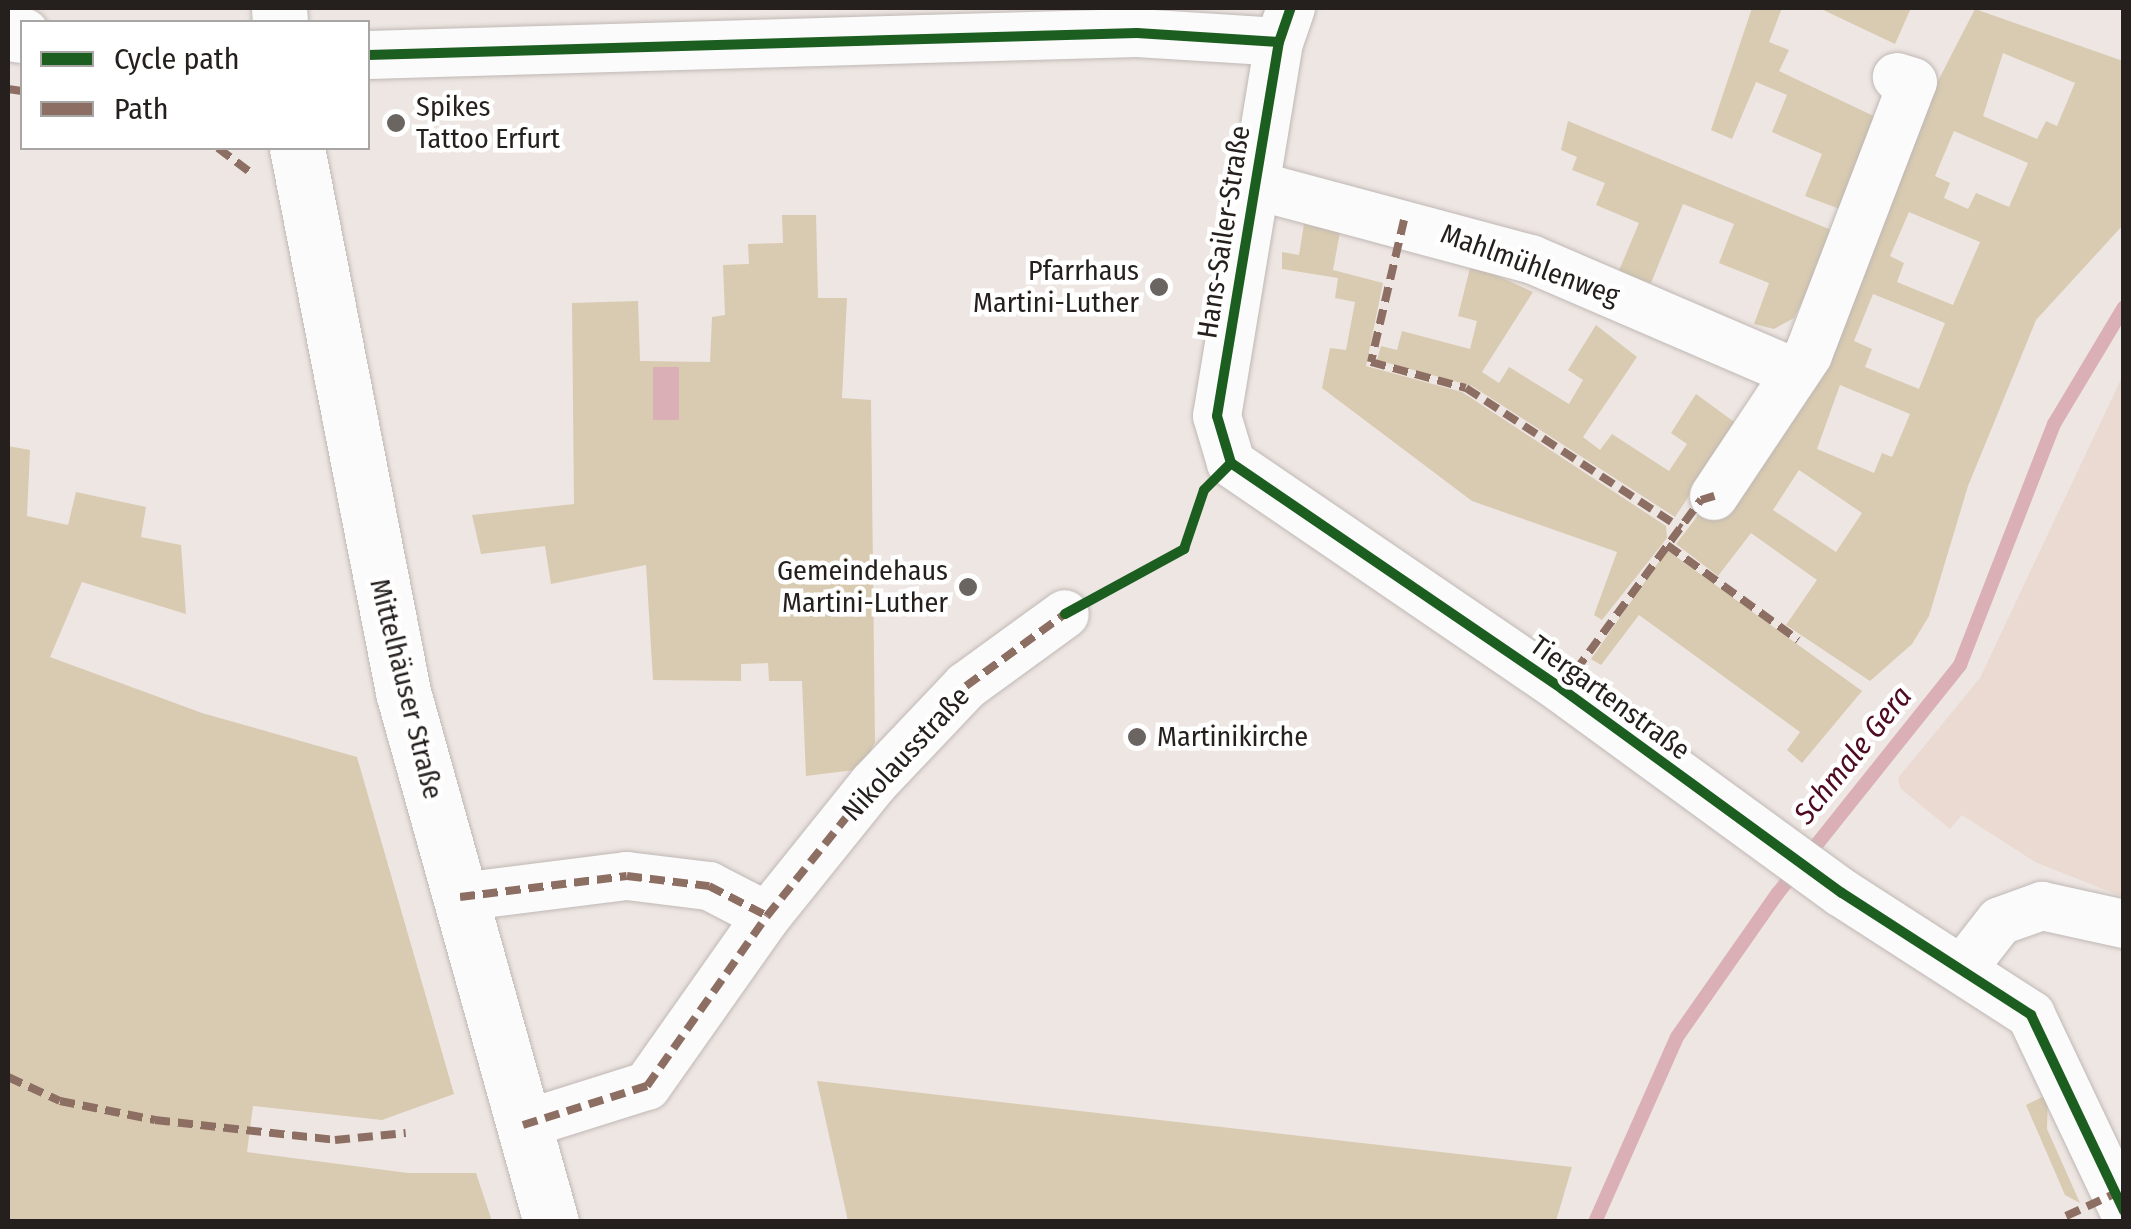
<!DOCTYPE html>
<html>
<head>
<meta charset="utf-8">
<style>
  body { margin:0 }
  #map { position:relative; width:2131px; height:1229px; overflow:hidden; background:#eee6e2; font-family:"Fira Sans Condensed",sans-serif }
  div>[style] { position:absolute }
  [style*='--x'] { left:calc(var(--x)*1px); top:calc(var(--y)*1px); width:calc(var(--w)*1px); rotate:calc(var(--a)*1deg) }
  .built>* { inset:0; background:#eadad2 }
  .green>* { inset:0; background:#d9cbb1 }
  .water>* { inset:0; background:#dab0b6; transform-origin:0 0 }
  .stream>* { height:14px; margin:-7px; padding:0 7px; transform-origin:7px; border-radius:7px; background:#dab0b6 }
  .roads { filter:drop-shadow(0 0 2px #bfb8b5) drop-shadow(0 0 2px #bfb8b5) }
  .minor>* { height:48px; margin:-24px; padding:0 24px; transform-origin:24px; border-radius:24px; background:#fcfbfb }
  .tertiary>* { height:55px; margin:-27.5px; padding:0 27.5px; transform-origin:27.5px; border-radius:27.5px; background:#fcfbfb }
  .secondary>* { height:55px; margin:-27.5px; padding:0 27.5px; transform-origin:27.5px; border-radius:27.5px; background:#fcfbfb }
  .quiet>* { height:8px; margin-top:-4px; transform-origin:0; background:repeating-linear-gradient(90deg,#8d6e63 0 15px,transparent 0 23px) }
  .cycleway>* { height:10px; margin:-5px; padding:0 5px; transform-origin:5px; border-radius:5px; background:#1b5e20 }
  .dots>* { width:28px; height:28px; translate:-50% -50%; box-sizing:border-box; border:5px solid #fff; border-radius:50% }
  span { translate:-50% -50%; white-space:nowrap; text-align:center; line-height:1.15; -webkit-text-stroke:9px #fff; paint-order:stroke }
  .poi-label { font-size:28px; color:#25201d }
  .left { translate:0 -50%; text-align:left }
  .right { translate:-100% -50%; text-align:right }
  .street-label { font-size:28px; color:#25201d }
  .water-label { font-size:30px; color:#4e0a21; font-style:italic }
  .frame { position:absolute; inset:0; border:10px solid #25201d; pointer-events:none }
  .legend { position:absolute; left:20px; top:20px; width:350px; height:130px; box-sizing:border-box; background:#fff; border:2px solid #a8a6a5; margin:0; padding:12px 18px; list-style:none; font-size:30px; color:#25201d }
  .legend li { display:flex; align-items:center; gap:20px; height:50px }
  .legend b { width:50px; border:2px solid #a8a6a5 }
</style>
</head>
<body>
<div id="map">
  <div class="built">
    <i style="clip-path:polygon(2123px 375px,2123px 897px,2035px 862px,1962px 815px,1950px 829px,1900px 788px,1898px 778px,1980px 678px)"></i>
  </div>
  <div class="green">
    <i style="clip-path:polygon(1752px 8px,1782px 8px,1769px 42px,1789px 50px,1779px 71px,1882px 120px,1848px 212px,1805px 196px,1822px 154px,1772px 132px,1787px 95px,1756px 82px,1732px 139px,1711px 130px)"></i>
    <i style="clip-path:polygon(1819px 8px,1911px 8px,1895px 44px)"></i>
    <i style="clip-path:polygon(evenodd,1975px 9px,2123px 61px,2123px 225px,2036px 320px,1968px 486px,1929px 616px,1912px 644px,1870px 681px,1786px 625px,1817px 580px,1751px 533px,1718px 576px,1676px 544px,1837px 334px,1940px 77px,1975px 9px,2003px 53px,2075px 83px,2057px 126px,2046px 121px,2037px 139px,1983px 116px,2003px 53px,1975px 9px,1954px 131px,2028px 163px,2009px 207px,1976px 193px,1968px 209px,1944px 198px,1950px 183px,1935px 176px,1954px 131px,1975px 9px,1909px 212px,1980px 242px,1953px 305px,1897px 282px,1904px 263px,1890px 256px,1909px 212px,1975px 9px,1873px 294px,1945px 323px,1919px 389px,1865px 367px,1872px 349px,1854px 341px,1873px 294px,1975px 9px,1840px 385px,1910px 414px,1892px 457px,1882px 453px,1874px 473px,1817px 449px,1840px 385px,1975px 9px,1799px 470px,1862px 513px,1836px 552px,1773px 510px,1799px 470px)"></i>
    <i style="clip-path:polygon(1568px 121px,1836px 232px,1794px 318px,1774px 329px,1754px 324px,1769px 283px,1719px 263px,1734px 224px,1683px 204px,1651px 283px,1618px 273px,1639px 223px,1596px 205px,1605px 183px,1572px 170px,1577px 157px,1561px 150px)"></i>
    <i style="clip-path:polygon(782px 215px,816px 215px,818px 298px,847px 298px,842px 398px,871px 400px,875px 742px,862px 769px,806px 776px,802px 681px,769px 681px,768px 663px,741px 664px,741px 681px,653px 680px,646px 565px,551px 584px,545px 546px,481px 554px,472px 515px,574px 504px,572px 303px,638px 301px,640px 361px,710px 362px,712px 317px,725px 315px,723px 265px,749px 264px,748px 244px,783px 243px)"></i>
    <i style="clip-path:polygon(1304px 224px,1340px 232px,1333px 270px,1383px 283px,1366px 366px,1462px 392px,1666px 526px,1667px 538px,1602px 620px,1594px 615px,1617px 552px,1472px 501px,1322px 388px,1330px 348px,1346px 350px,1355px 302px,1335px 298px,1338px 278px,1282px 269px,1282px 252px,1299px 255px)"></i>
    <i style="clip-path:polygon(1471px 264px,1533px 292px,1482px 372px,1499px 383px,1509px 367px,1569px 404px,1583px 380px,1568px 370px,1596px 325px,1637px 357px,1583px 437px,1600px 450px,1612px 434px,1669px 471px,1687px 444px,1671px 433px,1696px 394px,1737px 424px,1675px 517px,1472px 386px,1377px 360px,1381px 346px,1397px 350px,1402px 331px,1470px 349px,1477px 321px,1458px 316px)"></i>
    <i style="clip-path:polygon(8px 446px,30px 450px,27px 516px,68px 525px,76px 492px,146px 507px,141px 537px,181px 545px,186px 614px,82px 582px,50px 657px,202px 713px,357px 757px,454px 1094px,382px 1120px,253px 1106px,247px 1152px,408px 1173px,476px 1173px,492px 1221px,8px 1221px)"></i>
    <i style="clip-path:polygon(1667px 550px,1862px 691px,1802px 763px,1787px 750px,1800px 732px,1639px 615px,1601px 665px,1591px 659px)"></i>
    <i style="clip-path:polygon(817px 1081px,1572px 1167px,1556px 1221px,848px 1221px)"></i>
    <i style="clip-path:polygon(2048px 1094px,2047px 1129px,2080px 1203px,2065px 1195px,2026px 1105px)"></i>
  </div>
  <div class="water">
    <i style="left:653px;top:367px;width:26px;height:53px"></i>
  </div>
  <div class="stream">
    <i style="--x:1595;--y:1222;--w:202;--a:-66.1"></i>
    <i style="--x:1677;--y:1037;--w:176;--a:-55"></i>
    <i style="--x:1778;--y:893;--w:292;--a:-51.4"></i>
    <i style="--x:1960;--y:665;--w:259;--a:-68.7"></i>
    <i style="--x:2054;--y:424;--w:136;--a:-59.1"></i>
  </div>
  <div class="roads">
    <div class="minor">
      <i style="--x:1291;--y:8;--w:36;--a:109"></i>
      <i style="--x:1279;--y:42;--w:379;--a:99.4"></i>
      <i style="--x:1217;--y:416;--w:49;--a:73.4"></i>
      <i style="--x:1231;--y:463;--w:401;--a:34.3"></i>
      <i style="--x:1562;--y:689;--w:346;--a:36.1"></i>
      <i style="--x:1842;--y:893;--w:225;--a:32.8"></i>
      <i style="--x:2031;--y:1015;--w:217;--a:64.6"></i>
      <i style="--x:368;--y:55;--w:769;--a:-1.64"></i>
      <i style="--x:1137;--y:33;--w:142;--a:3.6"></i>
      <i style="--x:1254;--y:185;--w:287;--a:15"></i>
      <i style="--x:1531;--y:259;--w:288;--a:23.3"></i>
      <i style="--x:1714;--y:496;--w:169;--a:-56.3"></i>
      <i style="--x:1808;--y:355;--w:292;--a:-69"></i>
      <i style="--x:1913;--y:82;--w:17;--a:-163"></i>
      <i style="--x:460;--y:897;--w:168;--a:-7.2"></i>
      <i style="--x:627;--y:876;--w:83;--a:7"></i>
      <i style="--x:709;--y:886;--w:65;--a:27.3"></i>
      <i style="--x:1964;--y:967;--w:58;--a:-52"></i>
      <i style="--x:2000;--y:921;--w:45;--a:-19.7"></i>
      <i style="--x:2042;--y:906;--w:84;--a:12.4"></i>
      <i style="--x:523;--y:1125;--w:130;--a:-17.5"></i>
      <i style="--x:647;--y:1086;--w:208;--a:-54.8"></i>
      <i style="--x:767;--y:916;--w:169;--a:-51.2"></i>
      <i style="--x:873;--y:784;--w:135;--a:-46.5"></i>
      <i style="--x:966;--y:686;--w:122;--a:-36"></i>
    </div>
    <div class="tertiary">
      <i style="--x:8;--y:33;--w:14;--a:8"></i>
    </div>
    <div class="secondary">
      <i style="--x:279;--y:8;--w:14;--a:86"></i>
      <i style="--x:297;--y:148;--w:554;--a:78.97"></i>
      <i style="--x:403;--y:692;--w:550;--a:74.4"></i>
    </div>
  </div>
  <div class="quiet">
    <i style="--x:8;--y:89;--w:14;--a:8"></i>
    <i style="--x:218;--y:148;--w:39;--a:37"></i>
    <i style="--x:1404;--y:220;--w:146;--a:103.1"></i>
    <i style="--x:1371;--y:362;--w:98;--a:15.3"></i>
    <i style="--x:1466;--y:388;--w:257;--a:33.1"></i>
    <i style="--x:1667;--y:545;--w:162;--a:35.9"></i>
    <i style="--x:1562;--y:689;--w:235;--a:-53.7"></i>
    <i style="--x:1701;--y:500;--w:14;--a:-17"></i>
    <i style="--x:460;--y:897;--w:168;--a:-7.2"></i>
    <i style="--x:627;--y:876;--w:83;--a:7"></i>
    <i style="--x:709;--y:886;--w:65;--a:27.3"></i>
    <i style="--x:8;--y:1077;--w:57;--a:24.8"></i>
    <i style="--x:60;--y:1101;--w:97;--a:11.3"></i>
    <i style="--x:155;--y:1120;--w:181;--a:6.3"></i>
    <i style="--x:335;--y:1140;--w:71;--a:-5.6"></i>
    <i style="--x:523;--y:1125;--w:130;--a:-17.5"></i>
    <i style="--x:647;--y:1086;--w:208;--a:-54.8"></i>
    <i style="--x:767;--y:916;--w:169;--a:-51.2"></i>
    <i style="--x:873;--y:784;--w:135;--a:-46.5"></i>
    <i style="--x:966;--y:686;--w:127;--a:-36.1"></i>
    <i style="--x:2066;--y:1216;--w:55;--a:-24.7"></i>
  </div>
  <div class="cycleway">
    <i style="--x:368;--y:55;--w:769;--a:-1.64"></i>
    <i style="--x:1137;--y:33;--w:142;--a:3.6"></i>
    <i style="--x:1231;--y:463;--w:401;--a:34.3"></i>
    <i style="--x:1562;--y:689;--w:346;--a:36.1"></i>
    <i style="--x:1842;--y:893;--w:225;--a:32.8"></i>
    <i style="--x:2031;--y:1015;--w:217;--a:64.6"></i>
    <i style="--x:1231;--y:463;--w:49;--a:-106.6"></i>
    <i style="--x:1217;--y:416;--w:379;--a:-80.6"></i>
    <i style="--x:1279;--y:42;--w:36;--a:-71"></i>
    <i style="--x:1065;--y:614;--w:136;--a:-28.6"></i>
    <i style="--x:1184;--y:549;--w:62;--a:-71.3"></i>
    <i style="--x:1204;--y:490;--w:38;--a:-45"></i>
  </div>
  <div class="dots">
    <i style="left:396px;top:123px;background:#6b6562"></i>
    <i style="left:1159px;top:287px;background:#6b6562"></i>
    <i style="left:968px;top:587px;background:#6b6562"></i>
    <i style="left:1137px;top:737px;background:#6b6562"></i>
  </div>
  <div class="poi-label">
    <span class="left" style="left:416px;top:123px">Spikes<br>Tattoo Erfurt</span>
    <span class="right" style="left:1139px;top:287px">Pfarrhaus<br>Martini-Luther</span>
    <span class="right" style="left:948px;top:587px">Gemeindehaus<br>Martini-Luther</span>
    <span class="left" style="left:1157px;top:737px">Martinikirche</span>
  </div>
  <div class="street-label">
    <span style="left:1224px;top:232px;rotate:-81deg">Hans-Sailer-Straße</span>
    <span style="left:1530px;top:265px;rotate:20deg">Mahlmühlenweg</span>
    <span style="left:406px;top:689px;rotate:76deg">Mittelhäuser Straße</span>
    <span style="left:1610px;top:698px;rotate:36deg">Tiergartenstraße</span>
    <span style="left:906px;top:754px;rotate:-47deg">Nikolausstraße</span>
  </div>
  <div class="water-label">
    <span style="left:1853px;top:755px;rotate:-51deg">Schmale Gera</span>
  </div>
  <div class="frame"></div>
  <ul class="legend">
  <li><b style="height:12px;background:#1b5e20"></b>Cycle path</li>
  <li><b style="height:12px;background:#8d6e63"></b>Path</li>
  </ul>
</div>
</body>
</html>
